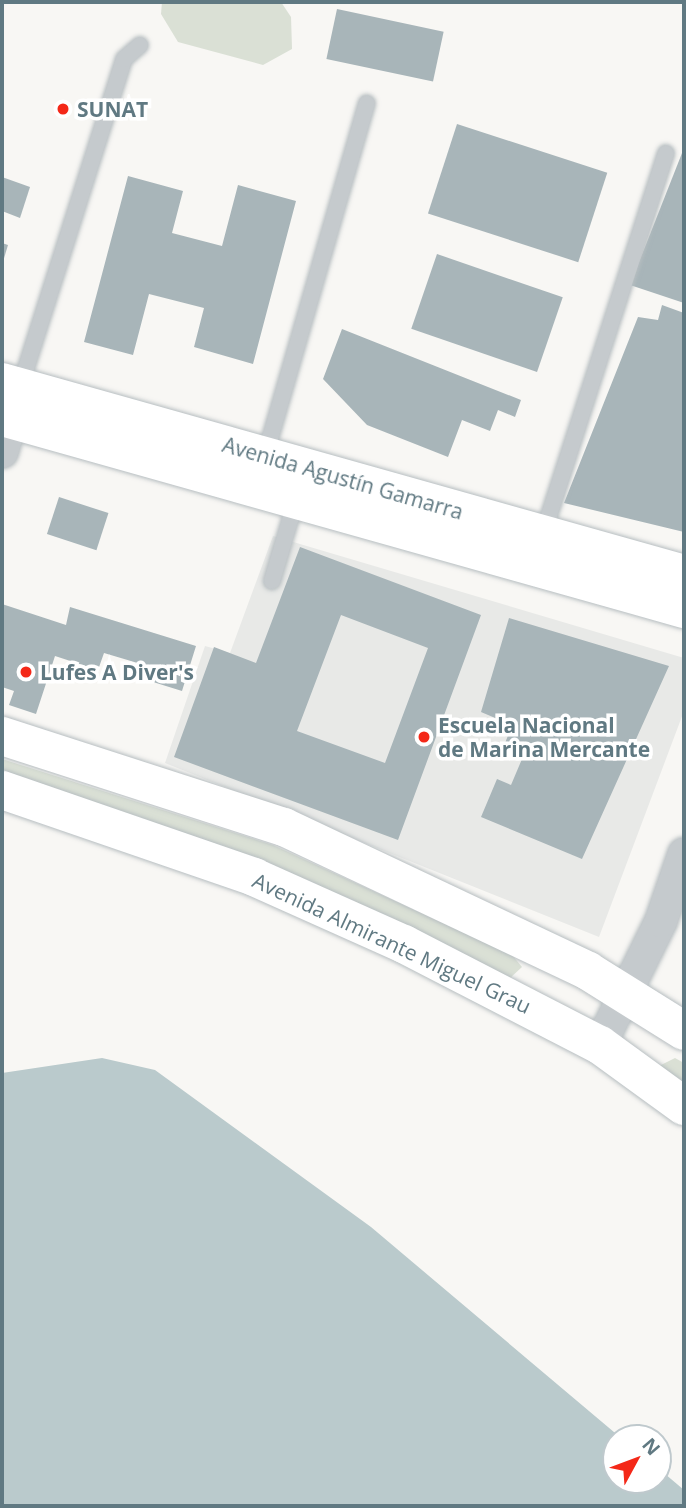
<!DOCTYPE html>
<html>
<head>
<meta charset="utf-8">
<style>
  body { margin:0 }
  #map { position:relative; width:686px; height:1508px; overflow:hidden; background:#f8f7f4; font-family:"Open Sans",sans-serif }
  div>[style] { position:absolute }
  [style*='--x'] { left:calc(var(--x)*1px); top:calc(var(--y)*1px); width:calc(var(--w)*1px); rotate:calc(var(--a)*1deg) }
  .built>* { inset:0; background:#e8e9e7 }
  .green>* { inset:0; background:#dae0d5 }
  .water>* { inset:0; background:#bacacc }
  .building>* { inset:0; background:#a8b5b9; transform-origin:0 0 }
  .roads { filter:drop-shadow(0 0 2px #b7bec1) drop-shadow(0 0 2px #b7bec1) }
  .lane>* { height:16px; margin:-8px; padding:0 8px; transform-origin:8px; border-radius:8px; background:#c5cacd }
  .street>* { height:32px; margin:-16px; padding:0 16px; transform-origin:16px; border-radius:16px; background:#c5cacd }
  .secondary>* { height:38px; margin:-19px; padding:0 19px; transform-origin:19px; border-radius:19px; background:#fff }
  .dots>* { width:19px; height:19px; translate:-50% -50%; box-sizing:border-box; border:4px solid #fff; border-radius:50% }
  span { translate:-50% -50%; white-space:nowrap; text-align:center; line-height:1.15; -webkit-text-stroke:7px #fff; paint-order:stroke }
  .poi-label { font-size:21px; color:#607982; font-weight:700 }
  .left { translate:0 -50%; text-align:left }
  .street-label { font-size:21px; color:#607982 }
  .frame { position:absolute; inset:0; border:4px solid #607982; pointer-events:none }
  .north { position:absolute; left:602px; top:1424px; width:70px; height:70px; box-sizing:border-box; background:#fff; border:2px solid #bfc9cd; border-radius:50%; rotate:49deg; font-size:19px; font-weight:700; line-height:28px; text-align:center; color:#607982 }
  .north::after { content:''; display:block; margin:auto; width:24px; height:32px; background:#f42818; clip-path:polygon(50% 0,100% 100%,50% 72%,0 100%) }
</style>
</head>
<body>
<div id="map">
  <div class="built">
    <i style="clip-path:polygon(273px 536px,684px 658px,684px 711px,599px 937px,165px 763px,205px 646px,230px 653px)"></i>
  </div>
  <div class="green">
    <i style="clip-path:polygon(162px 2px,281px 2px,291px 17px,292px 49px,263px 65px,178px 42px,161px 14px)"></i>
    <i style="clip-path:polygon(2px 759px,273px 845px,512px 955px,522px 967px,509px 979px,2px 783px)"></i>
    <i style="clip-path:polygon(675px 1058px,684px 1063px,684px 1091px,659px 1066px)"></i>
  </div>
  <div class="water">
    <i style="clip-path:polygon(102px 1058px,155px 1070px,371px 1227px,621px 1438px,616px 1438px,616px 1480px,658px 1480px,658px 1468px,684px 1490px,684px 1506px,2px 1506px,2px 1073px)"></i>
  </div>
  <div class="building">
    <i style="left:337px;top:9px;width:109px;height:51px;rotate:12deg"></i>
    <i style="left:457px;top:124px;width:158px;height:94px;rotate:18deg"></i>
    <i style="clip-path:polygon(684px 148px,684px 303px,630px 285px)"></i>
    <i style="clip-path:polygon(128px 176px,183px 191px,172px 233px,222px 246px,238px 185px,296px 201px,253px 364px,194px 347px,204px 308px,149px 294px,133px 355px,84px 342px)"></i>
    <i style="clip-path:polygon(2px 177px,30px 187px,20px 218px,2px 211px)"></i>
    <i style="clip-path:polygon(2px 243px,8px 245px,2px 265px)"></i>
    <i style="left:437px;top:254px;width:133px;height:79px;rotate:19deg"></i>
    <i style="clip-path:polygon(662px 305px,684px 313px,684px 532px,564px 503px,638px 317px,658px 320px)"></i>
    <i style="clip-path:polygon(342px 329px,521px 400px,515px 417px,498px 410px,490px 431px,462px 420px,448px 457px,367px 425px,323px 379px)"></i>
    <i style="left:59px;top:497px;width:52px;height:39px;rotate:18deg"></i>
    <i style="clip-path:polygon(evenodd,300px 547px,481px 615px,398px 840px,174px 757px,214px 647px,256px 663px,300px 547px,341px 615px,428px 648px,385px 763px,297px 731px,341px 615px)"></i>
    <i style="clip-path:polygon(2px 604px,66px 625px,70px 607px,196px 646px,182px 691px,137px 677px,141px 664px,104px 653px,98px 670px,55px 656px,36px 714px,9px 705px,14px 691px,2px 687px)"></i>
    <i style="clip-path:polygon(509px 618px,669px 666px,582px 859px,481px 817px,497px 779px,511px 785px,522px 759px,502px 751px,512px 725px,481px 712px)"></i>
  </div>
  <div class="roads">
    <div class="lane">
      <i style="--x:20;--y:387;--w:344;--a:-72.4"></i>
      <i style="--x:124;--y:59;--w:21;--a:-41"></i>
      <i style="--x:265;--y:456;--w:367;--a:-73.9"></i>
      <i style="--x:543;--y:534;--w:400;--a:-72.1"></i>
      <i style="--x:272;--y:581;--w:84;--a:-73.5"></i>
    </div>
    <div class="street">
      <i style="--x:2;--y:452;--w:58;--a:-74.1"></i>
      <i style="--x:600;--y:1045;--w:138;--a:-63.8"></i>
      <i style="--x:661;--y:921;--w:71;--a:-71.1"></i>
    </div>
    <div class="secondary">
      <i style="--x:2;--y:382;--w:709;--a:15.72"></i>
      <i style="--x:2;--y:417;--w:709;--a:15.72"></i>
      <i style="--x:2;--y:736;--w:296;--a:17.9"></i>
      <i style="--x:284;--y:827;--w:336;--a:25.3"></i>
      <i style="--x:588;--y:971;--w:113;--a:32"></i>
      <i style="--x:2;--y:790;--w:267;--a:19"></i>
      <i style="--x:254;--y:877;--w:164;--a:24.1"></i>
      <i style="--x:404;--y:944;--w:220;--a:27.3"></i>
      <i style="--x:600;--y:1045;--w:104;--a:36"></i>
    </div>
  </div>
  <div class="dots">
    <i style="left:63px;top:109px;background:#f42818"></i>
    <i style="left:26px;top:672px;background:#f42818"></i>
    <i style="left:424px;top:737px;background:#f42818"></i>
  </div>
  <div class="poi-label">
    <span class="left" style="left:77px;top:109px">SUNAT</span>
    <span class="left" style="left:40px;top:672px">Lufes A Diver's</span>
    <span class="left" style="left:438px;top:737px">Escuela Nacional<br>de Marina Mercante</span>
  </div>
  <div class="street-label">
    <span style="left:343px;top:478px;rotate:16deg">Avenida Agustín Gamarra</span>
    <span style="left:392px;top:943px;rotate:25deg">Avenida Almirante Miguel Grau</span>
  </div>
  <div class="frame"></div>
  <div class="north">N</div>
</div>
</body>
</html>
